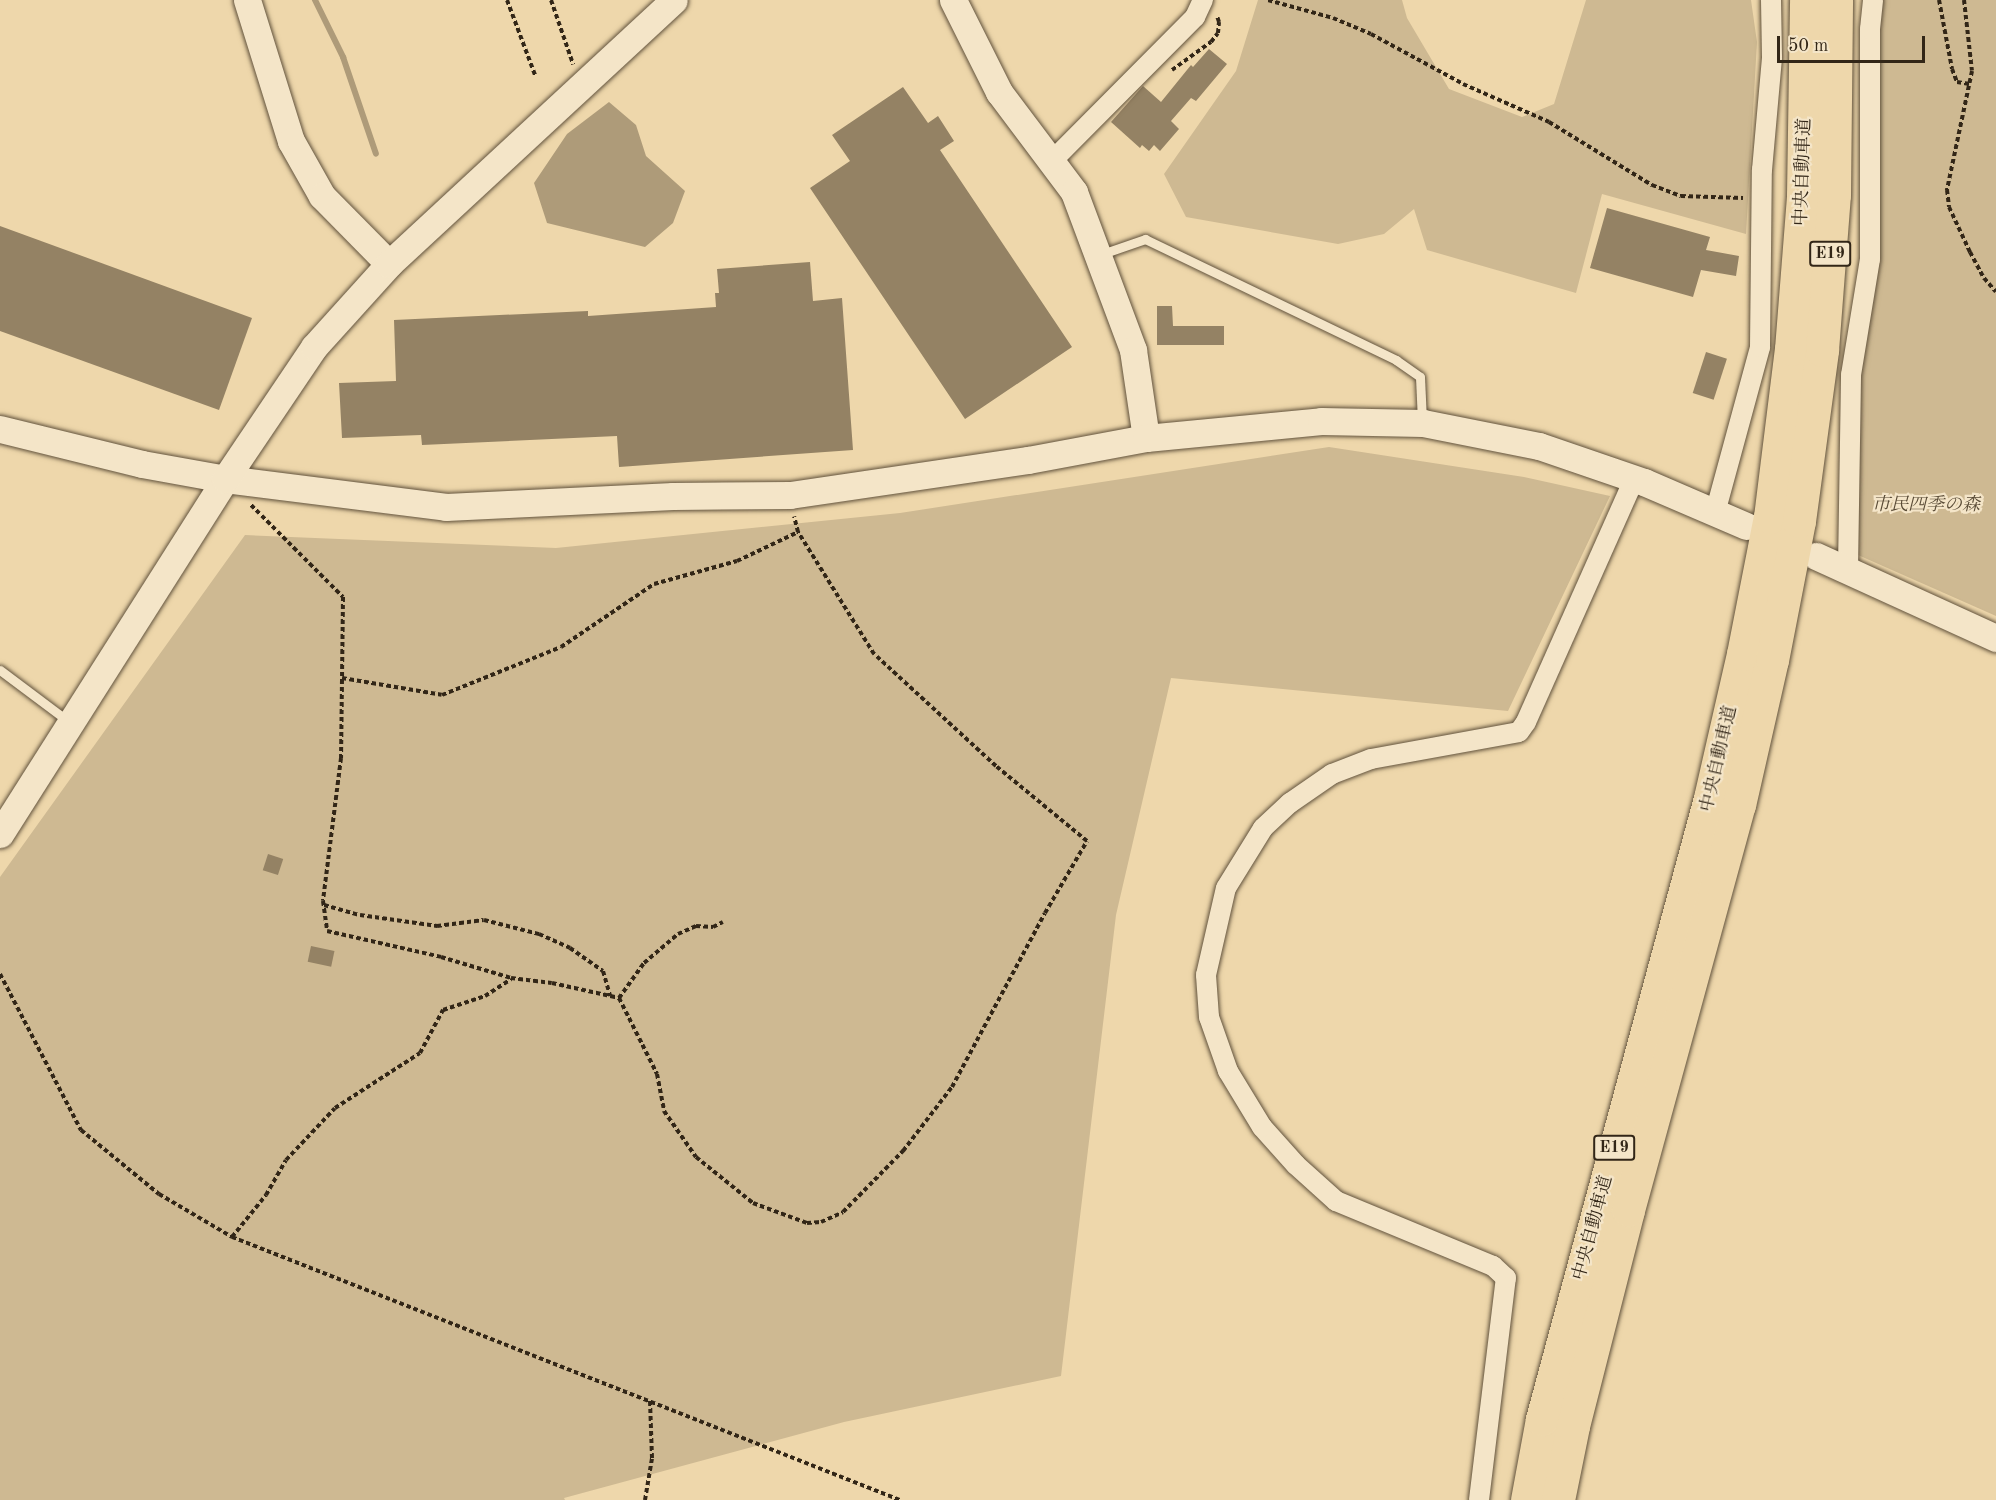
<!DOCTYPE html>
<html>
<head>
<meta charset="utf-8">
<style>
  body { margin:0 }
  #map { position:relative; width:1996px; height:1500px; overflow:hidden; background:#eed7ab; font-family:"Old Standard TT","Noto Serif JP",serif }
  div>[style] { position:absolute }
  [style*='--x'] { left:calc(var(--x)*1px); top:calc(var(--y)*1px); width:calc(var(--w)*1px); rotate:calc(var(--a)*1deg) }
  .green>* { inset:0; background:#ceb992 }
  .water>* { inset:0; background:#ae9b79 }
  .stream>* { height:6px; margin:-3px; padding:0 3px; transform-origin:3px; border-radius:3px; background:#ae9b79 }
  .building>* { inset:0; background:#948264; transform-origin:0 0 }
  .path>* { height:4px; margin-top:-2px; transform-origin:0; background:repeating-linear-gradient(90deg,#322617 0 4.5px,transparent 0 7.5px) }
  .roads { filter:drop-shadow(0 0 2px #61523c) drop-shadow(0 0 2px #61523c) }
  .lane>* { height:9px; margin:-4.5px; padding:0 4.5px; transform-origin:4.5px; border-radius:4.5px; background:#f4e5c8 }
  .street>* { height:20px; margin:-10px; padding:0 10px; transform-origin:10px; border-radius:10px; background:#f4e5c8 }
  .secondary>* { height:27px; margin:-13.5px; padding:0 13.5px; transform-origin:13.5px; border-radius:13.5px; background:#f4e5c8 }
  .highway>* { height:33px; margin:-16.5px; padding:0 16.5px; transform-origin:16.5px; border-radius:16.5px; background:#eed7ab }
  span { translate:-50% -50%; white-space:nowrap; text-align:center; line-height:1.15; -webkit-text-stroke:4.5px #f4e5c8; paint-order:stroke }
  .shield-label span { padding:2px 4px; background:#f4e5c8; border:2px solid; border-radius:4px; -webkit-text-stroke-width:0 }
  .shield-label { font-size:16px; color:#322617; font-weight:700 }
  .street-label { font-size:18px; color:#322617 }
  .park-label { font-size:18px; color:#594b36; font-style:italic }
  .scale { position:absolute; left:1777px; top:36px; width:148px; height:27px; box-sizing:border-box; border:3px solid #322617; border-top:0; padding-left:8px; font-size:18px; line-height:21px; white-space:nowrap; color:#322617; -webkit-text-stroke:4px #f4e5c8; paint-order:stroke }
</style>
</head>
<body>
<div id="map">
  <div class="green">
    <i style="clip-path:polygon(1258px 0,1402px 0,1407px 18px,1449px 89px,1522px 117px,1554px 104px,1586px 0,1751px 0,1757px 42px,1746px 234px,1602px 194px,1576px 293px,1427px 250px,1414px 209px,1384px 234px,1338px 244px,1186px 217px,1164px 174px,1236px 71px)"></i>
    <i style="clip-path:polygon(1879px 0,1996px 0,1996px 616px,1858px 555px,1857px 381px)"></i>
    <i style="clip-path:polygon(1329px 447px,1524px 477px,1610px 496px,1508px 711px,1171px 678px,1116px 915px,1061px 1376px,844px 1422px,564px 1498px,565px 1500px,0 1500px,0 877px,245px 535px,556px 548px,900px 513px)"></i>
  </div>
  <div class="water">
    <i style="clip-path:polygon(609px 102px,636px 125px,646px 156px,685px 191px,673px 223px,645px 247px,547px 223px,534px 183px,567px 134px)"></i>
  </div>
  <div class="stream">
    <i style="--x:315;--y:0;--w:64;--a:63.8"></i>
    <i style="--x:343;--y:57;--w:102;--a:71.2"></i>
  </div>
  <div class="building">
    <i style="clip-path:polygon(1209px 49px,1227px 64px,1196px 101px,1191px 98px,1171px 121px,1179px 129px,1160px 151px,1154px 145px,1149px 151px,1142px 145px,1140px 148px,1111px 122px,1143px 86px,1161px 102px,1191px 65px,1193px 67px)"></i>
    <i style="clip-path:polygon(903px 87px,928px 123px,938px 116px,954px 141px,940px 150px,1072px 347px,965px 419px,810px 188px,850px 161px,832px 135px)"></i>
    <i style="clip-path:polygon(1607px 208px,1710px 237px,1706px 250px,1739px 256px,1736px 276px,1701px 270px,1693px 297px,1590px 268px)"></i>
    <i style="clip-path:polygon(0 226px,252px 318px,219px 410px,0 331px)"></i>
    <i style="clip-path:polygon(810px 262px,813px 301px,842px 298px,853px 450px,619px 467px,617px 436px,422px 445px,421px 435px,342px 438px,339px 383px,396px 381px,394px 320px,588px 311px,588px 316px,716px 307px,715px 293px,719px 293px,717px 269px)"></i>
    <i style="clip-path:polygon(1157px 306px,1172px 306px,1173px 326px,1224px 326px,1224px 345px,1157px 345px)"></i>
    <i style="left:1706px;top:352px;width:22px;height:43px;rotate:18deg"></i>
    <i style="left:268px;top:854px;width:16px;height:17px;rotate:18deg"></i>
    <i style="left:311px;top:946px;width:24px;height:16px;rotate:12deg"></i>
  </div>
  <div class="path">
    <i style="--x:507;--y:0;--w:80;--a:69.5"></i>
    <i style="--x:551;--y:0;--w:68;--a:71"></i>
    <i style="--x:1268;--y:0;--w:67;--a:15.5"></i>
    <i style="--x:1333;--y:18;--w:41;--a:22.8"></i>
    <i style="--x:1371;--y:34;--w:105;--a:28.5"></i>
    <i style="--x:1463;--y:84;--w:94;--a:23.8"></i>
    <i style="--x:1549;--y:122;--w:121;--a:31.5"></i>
    <i style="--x:1652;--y:185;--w:31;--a:21"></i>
    <i style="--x:1681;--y:196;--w:62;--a:1.8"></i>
    <i style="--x:1939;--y:0;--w:70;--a:79.3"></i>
    <i style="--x:1952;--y:69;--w:14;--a:69"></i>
    <i style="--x:1957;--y:82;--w:13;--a:9"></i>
    <i style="--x:1964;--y:0;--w:71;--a:83.6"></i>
    <i style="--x:1972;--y:71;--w:122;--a:101.9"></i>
    <i style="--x:1947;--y:190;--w:17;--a:83"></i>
    <i style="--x:1949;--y:207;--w:50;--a:65"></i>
    <i style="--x:1970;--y:252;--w:30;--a:62"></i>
    <i style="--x:1984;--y:278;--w:18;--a:49"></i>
    <i style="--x:1172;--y:70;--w:48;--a:-35.7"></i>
    <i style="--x:1211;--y:42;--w:11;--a:-52"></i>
    <i style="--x:1218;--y:33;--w:11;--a:-85"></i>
    <i style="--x:1219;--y:22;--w:6;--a:-108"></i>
    <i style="--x:251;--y:505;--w:130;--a:45"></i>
    <i style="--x:343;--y:597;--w:161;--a:90.7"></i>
    <i style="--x:341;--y:758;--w:144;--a:97.2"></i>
    <i style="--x:323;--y:901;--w:30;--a:82"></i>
    <i style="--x:327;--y:931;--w:117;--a:12.8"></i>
    <i style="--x:441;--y:957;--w:73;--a:16.7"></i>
    <i style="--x:511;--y:978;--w:41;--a:7"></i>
    <i style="--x:552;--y:983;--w:69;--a:12.6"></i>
    <i style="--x:619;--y:998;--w:85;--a:63.4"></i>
    <i style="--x:657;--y:1074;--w:38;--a:79"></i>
    <i style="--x:664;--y:1111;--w:56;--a:55.2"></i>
    <i style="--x:696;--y:1157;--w:73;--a:38.9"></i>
    <i style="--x:753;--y:1203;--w:58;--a:20.3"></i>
    <i style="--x:807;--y:1223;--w:14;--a:-4"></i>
    <i style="--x:821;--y:1222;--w:24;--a:-24"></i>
    <i style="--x:843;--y:1212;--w:86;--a:-45.5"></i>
    <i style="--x:903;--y:1151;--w:81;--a:-52.6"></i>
    <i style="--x:952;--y:1087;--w:197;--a:-61.9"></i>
    <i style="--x:1045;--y:913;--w:83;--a:-59.7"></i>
    <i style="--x:1087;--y:841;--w:118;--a:-140.5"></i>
    <i style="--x:996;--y:766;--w:166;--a:-137.4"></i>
    <i style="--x:874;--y:654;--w:144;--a:-121.9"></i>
    <i style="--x:342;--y:678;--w:101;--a:9.6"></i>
    <i style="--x:442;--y:695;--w:128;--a:-22"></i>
    <i style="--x:561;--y:647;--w:112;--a:-34.1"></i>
    <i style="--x:654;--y:584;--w:86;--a:-15.5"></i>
    <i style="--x:737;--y:561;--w:68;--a:-25.4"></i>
    <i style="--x:798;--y:532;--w:16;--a:-104"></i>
    <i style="--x:324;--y:905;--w:37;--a:16"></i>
    <i style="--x:360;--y:915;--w:78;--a:8.1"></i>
    <i style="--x:437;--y:926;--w:47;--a:-7.3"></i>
    <i style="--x:484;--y:920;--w:57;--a:14.3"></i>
    <i style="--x:539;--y:934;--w:34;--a:24"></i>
    <i style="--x:570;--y:948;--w:40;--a:34.9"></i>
    <i style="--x:603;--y:971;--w:26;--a:74"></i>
    <i style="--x:0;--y:974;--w:176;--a:62.6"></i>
    <i style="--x:81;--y:1130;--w:101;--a:39.4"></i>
    <i style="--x:159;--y:1194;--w:85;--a:30.5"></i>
    <i style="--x:232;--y:1237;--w:718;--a:21.49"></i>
    <i style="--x:619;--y:998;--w:43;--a:-54.5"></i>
    <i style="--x:644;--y:963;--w:45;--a:-40.5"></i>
    <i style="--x:678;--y:934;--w:20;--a:-24"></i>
    <i style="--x:696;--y:926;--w:17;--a:3"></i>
    <i style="--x:713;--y:927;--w:11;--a:-27"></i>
    <i style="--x:232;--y:1237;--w:54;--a:-51"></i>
    <i style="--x:266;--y:1195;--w:40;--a:-60.3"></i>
    <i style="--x:286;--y:1160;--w:71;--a:-46.7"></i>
    <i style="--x:335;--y:1108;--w:101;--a:-32.9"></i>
    <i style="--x:420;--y:1053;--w:49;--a:-61.9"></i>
    <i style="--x:443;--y:1010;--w:44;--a:-18.4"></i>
    <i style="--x:485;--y:996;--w:31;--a:-33"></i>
    <i style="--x:645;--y:1500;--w:43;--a:-80.5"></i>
    <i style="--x:652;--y:1458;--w:57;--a:-92"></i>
  </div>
  <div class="roads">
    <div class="lane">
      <i style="--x:1099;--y:255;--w:49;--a:-19.2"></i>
      <i style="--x:1145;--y:239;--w:279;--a:25.7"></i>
      <i style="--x:1396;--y:360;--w:29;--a:35"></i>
      <i style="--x:1420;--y:377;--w:44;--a:87.4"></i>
      <i style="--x:0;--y:670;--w:85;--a:36.9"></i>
    </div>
    <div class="street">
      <i style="--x:1052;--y:161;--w:203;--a:-45.2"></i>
      <i style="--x:1195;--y:17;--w:19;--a:-65"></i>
      <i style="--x:1715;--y:513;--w:172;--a:-74.8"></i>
      <i style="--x:1760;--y:347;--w:177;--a:-89.4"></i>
      <i style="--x:1762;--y:170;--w:113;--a:-84.9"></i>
      <i style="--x:1772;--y:57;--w:57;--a:-91"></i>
      <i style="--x:1848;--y:569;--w:194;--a:-89.1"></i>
      <i style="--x:1851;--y:375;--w:118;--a:-80.7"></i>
      <i style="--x:1870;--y:259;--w:230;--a:-90"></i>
      <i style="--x:1870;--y:29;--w:29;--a:-84"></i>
      <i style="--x:1479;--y:1500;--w:224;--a:-83.1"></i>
      <i style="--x:1506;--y:1278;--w:18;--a:-137"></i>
      <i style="--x:1493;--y:1266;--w:170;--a:-157.5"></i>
      <i style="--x:1336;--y:1201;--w:54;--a:-138"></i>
      <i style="--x:1296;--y:1165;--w:51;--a:-131.8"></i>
      <i style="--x:1262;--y:1127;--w:66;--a:-121.3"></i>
      <i style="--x:1228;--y:1071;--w:57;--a:-109.4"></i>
      <i style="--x:1209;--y:1017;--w:42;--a:-94.1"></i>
      <i style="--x:1206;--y:975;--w:89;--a:-77.1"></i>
      <i style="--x:1226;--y:888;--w:70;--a:-58.3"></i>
      <i style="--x:1263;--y:828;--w:37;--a:-43"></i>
      <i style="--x:1290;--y:803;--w:51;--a:-34.6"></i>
      <i style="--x:1332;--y:774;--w:42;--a:-21"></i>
      <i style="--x:1371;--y:759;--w:150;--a:-10.3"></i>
      <i style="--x:1519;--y:732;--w:12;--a:-55"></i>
      <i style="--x:1526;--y:722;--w:266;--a:-66"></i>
    </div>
    <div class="secondary">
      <i style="--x:247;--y:0;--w:148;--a:72.7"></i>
      <i style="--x:291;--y:141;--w:63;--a:60.6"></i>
      <i style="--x:322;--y:196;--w:95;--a:45.4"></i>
      <i style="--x:953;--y:0;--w:103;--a:63.4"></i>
      <i style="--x:999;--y:92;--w:125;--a:53.1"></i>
      <i style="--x:1074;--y:192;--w:169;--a:69.5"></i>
      <i style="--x:1133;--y:350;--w:89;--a:81.6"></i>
      <i style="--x:0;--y:429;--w:146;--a:13.8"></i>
      <i style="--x:142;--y:464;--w:84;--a:10.2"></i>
      <i style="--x:225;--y:479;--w:223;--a:7.2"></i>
      <i style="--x:446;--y:507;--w:227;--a:-2.8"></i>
      <i style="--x:673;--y:496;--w:117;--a:-0.5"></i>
      <i style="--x:790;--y:495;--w:241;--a:-8.4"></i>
      <i style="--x:1028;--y:460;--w:120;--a:-10.6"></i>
      <i style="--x:1146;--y:438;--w:176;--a:-5.5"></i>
      <i style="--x:1321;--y:421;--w:102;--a:1.1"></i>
      <i style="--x:1423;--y:423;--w:118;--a:11.2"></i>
      <i style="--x:1539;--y:446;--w:111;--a:18.9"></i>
      <i style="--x:1644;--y:482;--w:111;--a:23.3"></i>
      <i style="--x:1816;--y:556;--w:198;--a:24.5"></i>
      <i style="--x:0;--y:834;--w:420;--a:-57.6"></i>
      <i style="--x:225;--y:479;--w:159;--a:-56"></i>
      <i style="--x:314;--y:347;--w:112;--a:-47.9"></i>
      <i style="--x:389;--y:264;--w:388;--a:-42.8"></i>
    </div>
    <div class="highway">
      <i style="--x:1527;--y:1500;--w:82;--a:-79.5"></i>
      <i style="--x:1542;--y:1419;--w:643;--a:-74.86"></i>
      <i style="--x:1710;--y:798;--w:148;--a:-77.1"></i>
      <i style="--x:1743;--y:654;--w:140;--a:-78.9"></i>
      <i style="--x:1770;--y:517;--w:169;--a:-82.9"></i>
      <i style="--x:1791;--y:349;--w:154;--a:-85.5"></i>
      <i style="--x:1803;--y:195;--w:195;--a:-89.1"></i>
      <i style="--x:1558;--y:1500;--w:76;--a:-78.5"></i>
      <i style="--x:1573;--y:1426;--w:223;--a:-75.7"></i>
      <i style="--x:1628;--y:1210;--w:420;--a:-74.7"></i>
      <i style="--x:1739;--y:805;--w:149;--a:-77.2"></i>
      <i style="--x:1772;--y:660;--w:142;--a:-79"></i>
      <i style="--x:1799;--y:521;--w:173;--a:-82.3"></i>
      <i style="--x:1822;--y:350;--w:155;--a:-85.6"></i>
      <i style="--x:1834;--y:195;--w:195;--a:-89.4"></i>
    </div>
  </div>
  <div class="shield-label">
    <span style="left:1830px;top:254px">E19</span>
    <span style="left:1614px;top:1148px">E19</span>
  </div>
  <div class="street-label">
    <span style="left:1803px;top:172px;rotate:-88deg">中央自動車道</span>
    <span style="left:1719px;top:759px;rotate:-77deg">中央自動車道</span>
    <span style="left:1593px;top:1228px;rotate:-75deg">中央自動車道</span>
  </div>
  <div class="park-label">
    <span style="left:1926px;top:505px">市民四季の森</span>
  </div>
  <div class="scale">50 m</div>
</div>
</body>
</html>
